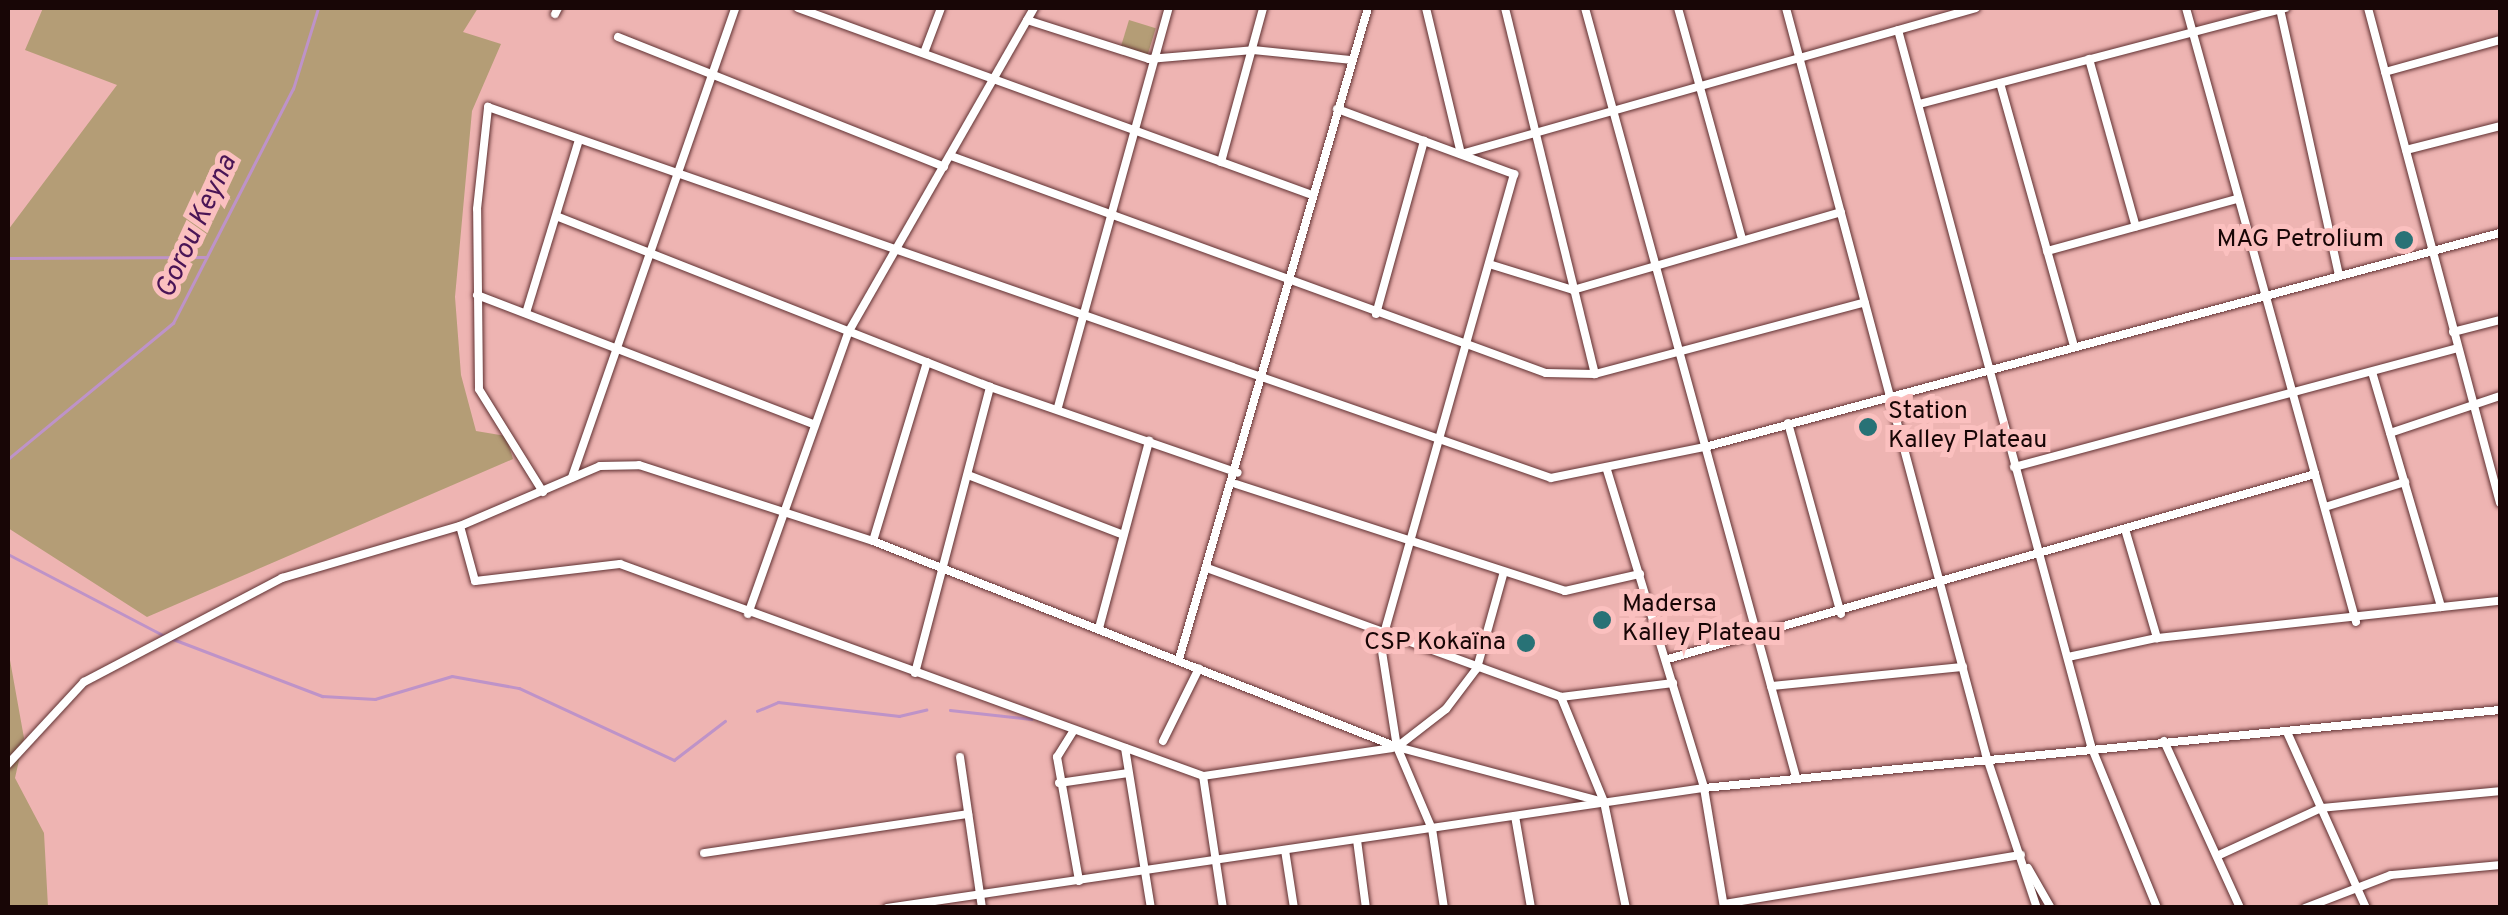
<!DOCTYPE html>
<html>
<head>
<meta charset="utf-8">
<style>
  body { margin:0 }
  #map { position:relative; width:2508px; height:915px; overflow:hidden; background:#eeb4b2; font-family:Overpass,sans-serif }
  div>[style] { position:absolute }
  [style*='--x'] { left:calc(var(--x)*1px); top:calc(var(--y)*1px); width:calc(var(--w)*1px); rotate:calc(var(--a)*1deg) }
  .built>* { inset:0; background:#e8a7a6 }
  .green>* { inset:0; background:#b49d76; transform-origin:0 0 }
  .stream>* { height:2.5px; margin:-1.25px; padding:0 1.25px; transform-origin:1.25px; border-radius:1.25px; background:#be93c8 }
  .roads { filter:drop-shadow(0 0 2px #603132) drop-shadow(0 0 2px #603132) }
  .minor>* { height:8px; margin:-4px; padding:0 4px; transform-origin:4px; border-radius:4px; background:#fff }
  .dots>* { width:28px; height:28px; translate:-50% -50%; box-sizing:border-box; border:5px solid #fbc0bf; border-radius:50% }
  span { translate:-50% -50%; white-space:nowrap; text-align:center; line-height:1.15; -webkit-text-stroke:10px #fbc0bf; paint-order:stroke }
  .poi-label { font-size:25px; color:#180606 }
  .right { translate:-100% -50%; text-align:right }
  .left { translate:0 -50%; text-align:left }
  .water-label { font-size:28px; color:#4a1556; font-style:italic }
  .frame { position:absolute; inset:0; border:10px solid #180606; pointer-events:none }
</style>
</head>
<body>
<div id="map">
  <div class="built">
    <i style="clip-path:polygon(2194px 8px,2264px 8px,2198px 25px)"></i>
  </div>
  <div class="green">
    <i style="clip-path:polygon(43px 8px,478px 8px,463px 32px,501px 44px,472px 111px,455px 297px,461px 375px,476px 431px,506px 436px,513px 459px,147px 617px,8px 528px,8px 230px,117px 85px,25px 50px)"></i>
    <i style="left:1129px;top:20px;width:28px;height:28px;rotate:17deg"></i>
    <i style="clip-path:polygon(8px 649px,24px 738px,15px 778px,44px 833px,48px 907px,8px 907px)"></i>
  </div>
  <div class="stream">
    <i style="--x:8;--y:258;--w:198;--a:-0.3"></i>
    <i style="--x:8;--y:459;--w:214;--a:-39.5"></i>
    <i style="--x:173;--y:323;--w:263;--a:-62.9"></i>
    <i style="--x:293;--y:89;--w:85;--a:-72.8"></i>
    <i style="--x:8;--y:554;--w:177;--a:27.6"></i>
    <i style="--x:173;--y:639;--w:160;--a:20.9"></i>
    <i style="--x:322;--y:696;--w:53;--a:3.2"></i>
    <i style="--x:375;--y:699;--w:80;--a:-16.6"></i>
    <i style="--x:452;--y:676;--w:68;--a:10.2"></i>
    <i style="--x:519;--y:688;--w:171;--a:24.9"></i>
    <i style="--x:674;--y:760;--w:64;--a:-37.4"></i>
    <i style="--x:950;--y:710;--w:82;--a:6.3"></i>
    <i style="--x:757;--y:711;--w:23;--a:-23"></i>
    <i style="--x:778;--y:702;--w:122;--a:6.6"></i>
    <i style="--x:899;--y:716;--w:28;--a:-13"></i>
  </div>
  <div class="roads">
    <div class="minor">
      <i style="--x:798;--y:8;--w:547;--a:19.99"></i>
      <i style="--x:1426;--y:8;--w:150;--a:76.5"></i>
      <i style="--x:1461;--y:154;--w:535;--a:-15.83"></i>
      <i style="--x:1505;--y:8;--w:377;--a:76.2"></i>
      <i style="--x:1585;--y:8;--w:797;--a:74.66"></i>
      <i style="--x:1678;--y:8;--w:240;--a:74.5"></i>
      <i style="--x:1786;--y:8;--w:773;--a:75.01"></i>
      <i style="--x:1986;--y:755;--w:161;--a:71.6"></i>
      <i style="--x:2186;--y:8;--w:637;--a:74.52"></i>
      <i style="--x:2368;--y:8;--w:512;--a:75.07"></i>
      <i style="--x:2280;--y:9;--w:273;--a:77.5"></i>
      <i style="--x:555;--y:14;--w:7;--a:-63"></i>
      <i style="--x:1027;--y:20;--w:128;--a:17.7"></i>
      <i style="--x:1149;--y:59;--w:104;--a:-4.9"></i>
      <i style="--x:1253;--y:50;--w:100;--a:5.8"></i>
      <i style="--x:1898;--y:30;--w:742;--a:74.91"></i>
      <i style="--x:2091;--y:746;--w:175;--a:67.8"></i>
      <i style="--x:618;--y:37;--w:351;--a:21.7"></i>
      <i style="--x:924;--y:53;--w:48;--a:-69.3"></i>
      <i style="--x:2089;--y:59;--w:174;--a:74.4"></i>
      <i style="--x:2385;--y:72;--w:119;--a:-15.5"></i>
      <i style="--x:2000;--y:83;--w:274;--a:74.3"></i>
      <i style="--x:1919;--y:104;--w:379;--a:-14.7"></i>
      <i style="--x:1337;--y:109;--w:189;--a:20.2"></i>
      <i style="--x:1514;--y:174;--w:489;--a:105.8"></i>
      <i style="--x:1381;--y:645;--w:103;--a:81.1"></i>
      <i style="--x:2406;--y:150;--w:97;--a:-14.3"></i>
      <i style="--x:951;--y:156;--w:633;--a:20.04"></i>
      <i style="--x:1546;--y:373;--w:49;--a:1.2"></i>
      <i style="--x:1595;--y:374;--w:279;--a:-14.9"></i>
      <i style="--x:1221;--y:162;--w:160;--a:-74.7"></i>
      <i style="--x:556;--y:216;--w:466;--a:21.5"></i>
      <i style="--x:990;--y:387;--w:262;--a:19.1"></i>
      <i style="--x:2047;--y:251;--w:197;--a:-15.3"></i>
      <i style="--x:1489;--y:264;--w:88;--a:17.2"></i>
      <i style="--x:1573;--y:290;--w:279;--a:-16.2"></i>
      <i style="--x:477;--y:295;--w:362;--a:21"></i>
      <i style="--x:526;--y:313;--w:181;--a:-73"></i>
      <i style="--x:1376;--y:314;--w:180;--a:-74.5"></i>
      <i style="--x:2453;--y:332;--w:49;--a:-14.3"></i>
      <i style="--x:2372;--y:372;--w:245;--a:73.6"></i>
      <i style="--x:1058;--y:407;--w:414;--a:-74.5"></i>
      <i style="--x:1788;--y:423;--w:198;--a:74.5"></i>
      <i style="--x:2390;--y:433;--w:116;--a:-18.6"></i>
      <i style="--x:2014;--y:467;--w:459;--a:-15"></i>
      <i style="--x:1607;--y:470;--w:332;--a:73"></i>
      <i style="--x:1704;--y:788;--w:122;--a:80.5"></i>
      <i style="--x:968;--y:475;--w:164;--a:21.1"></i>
      <i style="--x:572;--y:477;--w:497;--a:-70.8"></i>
      <i style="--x:1236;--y:484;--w:346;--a:18"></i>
      <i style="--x:1565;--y:591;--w:77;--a:-12.8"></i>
      <i style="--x:543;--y:492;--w:121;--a:-121.9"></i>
      <i style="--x:479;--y:389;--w:180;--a:-90.6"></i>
      <i style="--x:477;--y:209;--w:103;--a:-83.8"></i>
      <i style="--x:488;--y:107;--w:1126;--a:19.24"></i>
      <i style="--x:1551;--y:478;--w:157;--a:-11.4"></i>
      <i style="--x:1705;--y:447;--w:823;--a:-15.07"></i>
      <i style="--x:2325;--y:507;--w:84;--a:-17.4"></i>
      <i style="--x:460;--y:526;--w:57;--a:74.7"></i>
      <i style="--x:475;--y:581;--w:146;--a:-6.7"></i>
      <i style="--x:620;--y:564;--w:620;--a:19.98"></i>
      <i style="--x:1203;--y:776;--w:191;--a:-8.4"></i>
      <i style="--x:2125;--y:529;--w:114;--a:73.6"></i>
      <i style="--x:873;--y:541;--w:187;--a:-73.2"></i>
      <i style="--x:1207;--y:568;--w:377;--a:20"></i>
      <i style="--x:1561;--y:697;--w:113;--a:-7.1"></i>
      <i style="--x:748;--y:614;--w:300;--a:-70.4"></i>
      <i style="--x:849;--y:331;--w:372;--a:-60.2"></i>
      <i style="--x:1099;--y:628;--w:194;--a:-75"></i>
      <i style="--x:2068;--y:657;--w:91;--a:-12.1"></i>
      <i style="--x:2157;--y:638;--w:345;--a:-6.2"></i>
      <i style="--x:1179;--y:659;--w:678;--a:-73.81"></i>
      <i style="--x:1668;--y:659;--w:673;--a:-15.96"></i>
      <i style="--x:915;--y:673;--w:296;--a:-75.3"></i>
      <i style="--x:1771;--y:686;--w:193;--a:-5.7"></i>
      <i style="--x:1561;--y:697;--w:113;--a:67.7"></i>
      <i style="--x:1604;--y:802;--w:108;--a:78.3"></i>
      <i style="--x:1074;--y:730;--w:32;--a:122"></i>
      <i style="--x:1057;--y:757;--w:126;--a:79.9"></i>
      <i style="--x:2287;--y:732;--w:193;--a:65.8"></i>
      <i style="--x:1163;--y:741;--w:81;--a:-63.7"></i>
      <i style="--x:2164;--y:741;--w:183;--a:65.5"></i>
      <i style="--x:1125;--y:748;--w:162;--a:80.8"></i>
      <i style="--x:960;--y:757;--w:153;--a:81.7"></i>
      <i style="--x:8;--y:764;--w:112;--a:-47.2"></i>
      <i style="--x:84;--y:682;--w:224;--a:-27.7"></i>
      <i style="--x:282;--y:578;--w:185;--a:-16.3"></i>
      <i style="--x:460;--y:526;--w:152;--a:-23.2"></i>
      <i style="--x:600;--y:466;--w:39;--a:-1"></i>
      <i style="--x:639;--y:465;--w:246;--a:18"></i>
      <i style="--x:873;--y:541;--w:563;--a:21.46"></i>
      <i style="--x:1397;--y:747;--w:214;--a:14.9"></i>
      <i style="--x:1203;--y:776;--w:134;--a:81.4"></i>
      <i style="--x:1059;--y:783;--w:70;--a:-8.2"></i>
      <i style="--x:1515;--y:816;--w:93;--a:80.1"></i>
      <i style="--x:1357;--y:840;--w:69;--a:82.5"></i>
      <i style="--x:1285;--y:850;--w:59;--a:81.2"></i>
      <i style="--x:704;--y:853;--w:267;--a:-8.4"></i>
      <i style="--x:2217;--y:856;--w:115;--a:-24.8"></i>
      <i style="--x:2321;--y:808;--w:180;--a:-5.4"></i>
      <i style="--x:2028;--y:868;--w:46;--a:60.1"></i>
      <i style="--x:1724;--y:904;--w:301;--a:-9.4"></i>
      <i style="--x:887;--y:908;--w:826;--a:-8.36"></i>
      <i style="--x:1704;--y:788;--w:800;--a:-5.6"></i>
      <i style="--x:1444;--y:908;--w:80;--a:-98.6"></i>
      <i style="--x:1432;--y:829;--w:89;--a:-113.1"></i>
      <i style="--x:1397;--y:747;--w:62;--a:-37.8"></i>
      <i style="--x:1446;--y:709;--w:51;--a:-52.9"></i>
      <i style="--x:1477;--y:668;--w:97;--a:-74.4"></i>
      <i style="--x:2305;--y:908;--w:92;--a:-21"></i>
      <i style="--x:2391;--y:875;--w:109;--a:-5.2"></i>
    </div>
  </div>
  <div class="dots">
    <i style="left:2404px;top:240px;background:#287276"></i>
    <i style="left:1868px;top:427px;background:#287276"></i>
    <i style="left:1602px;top:620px;background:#287276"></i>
    <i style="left:1526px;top:643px;background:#287276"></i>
  </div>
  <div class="poi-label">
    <span class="right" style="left:2384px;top:240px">MAG Petrolium</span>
    <span class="left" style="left:1888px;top:427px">Station<br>Kalley Plateau</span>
    <span class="left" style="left:1622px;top:620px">Madersa<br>Kalley Plateau</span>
    <span class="right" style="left:1506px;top:643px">CSP Kokaïna</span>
  </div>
  <div class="water-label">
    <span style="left:197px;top:227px;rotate:-65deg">Gorou Keyna</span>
  </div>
  <div class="frame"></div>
</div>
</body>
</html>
